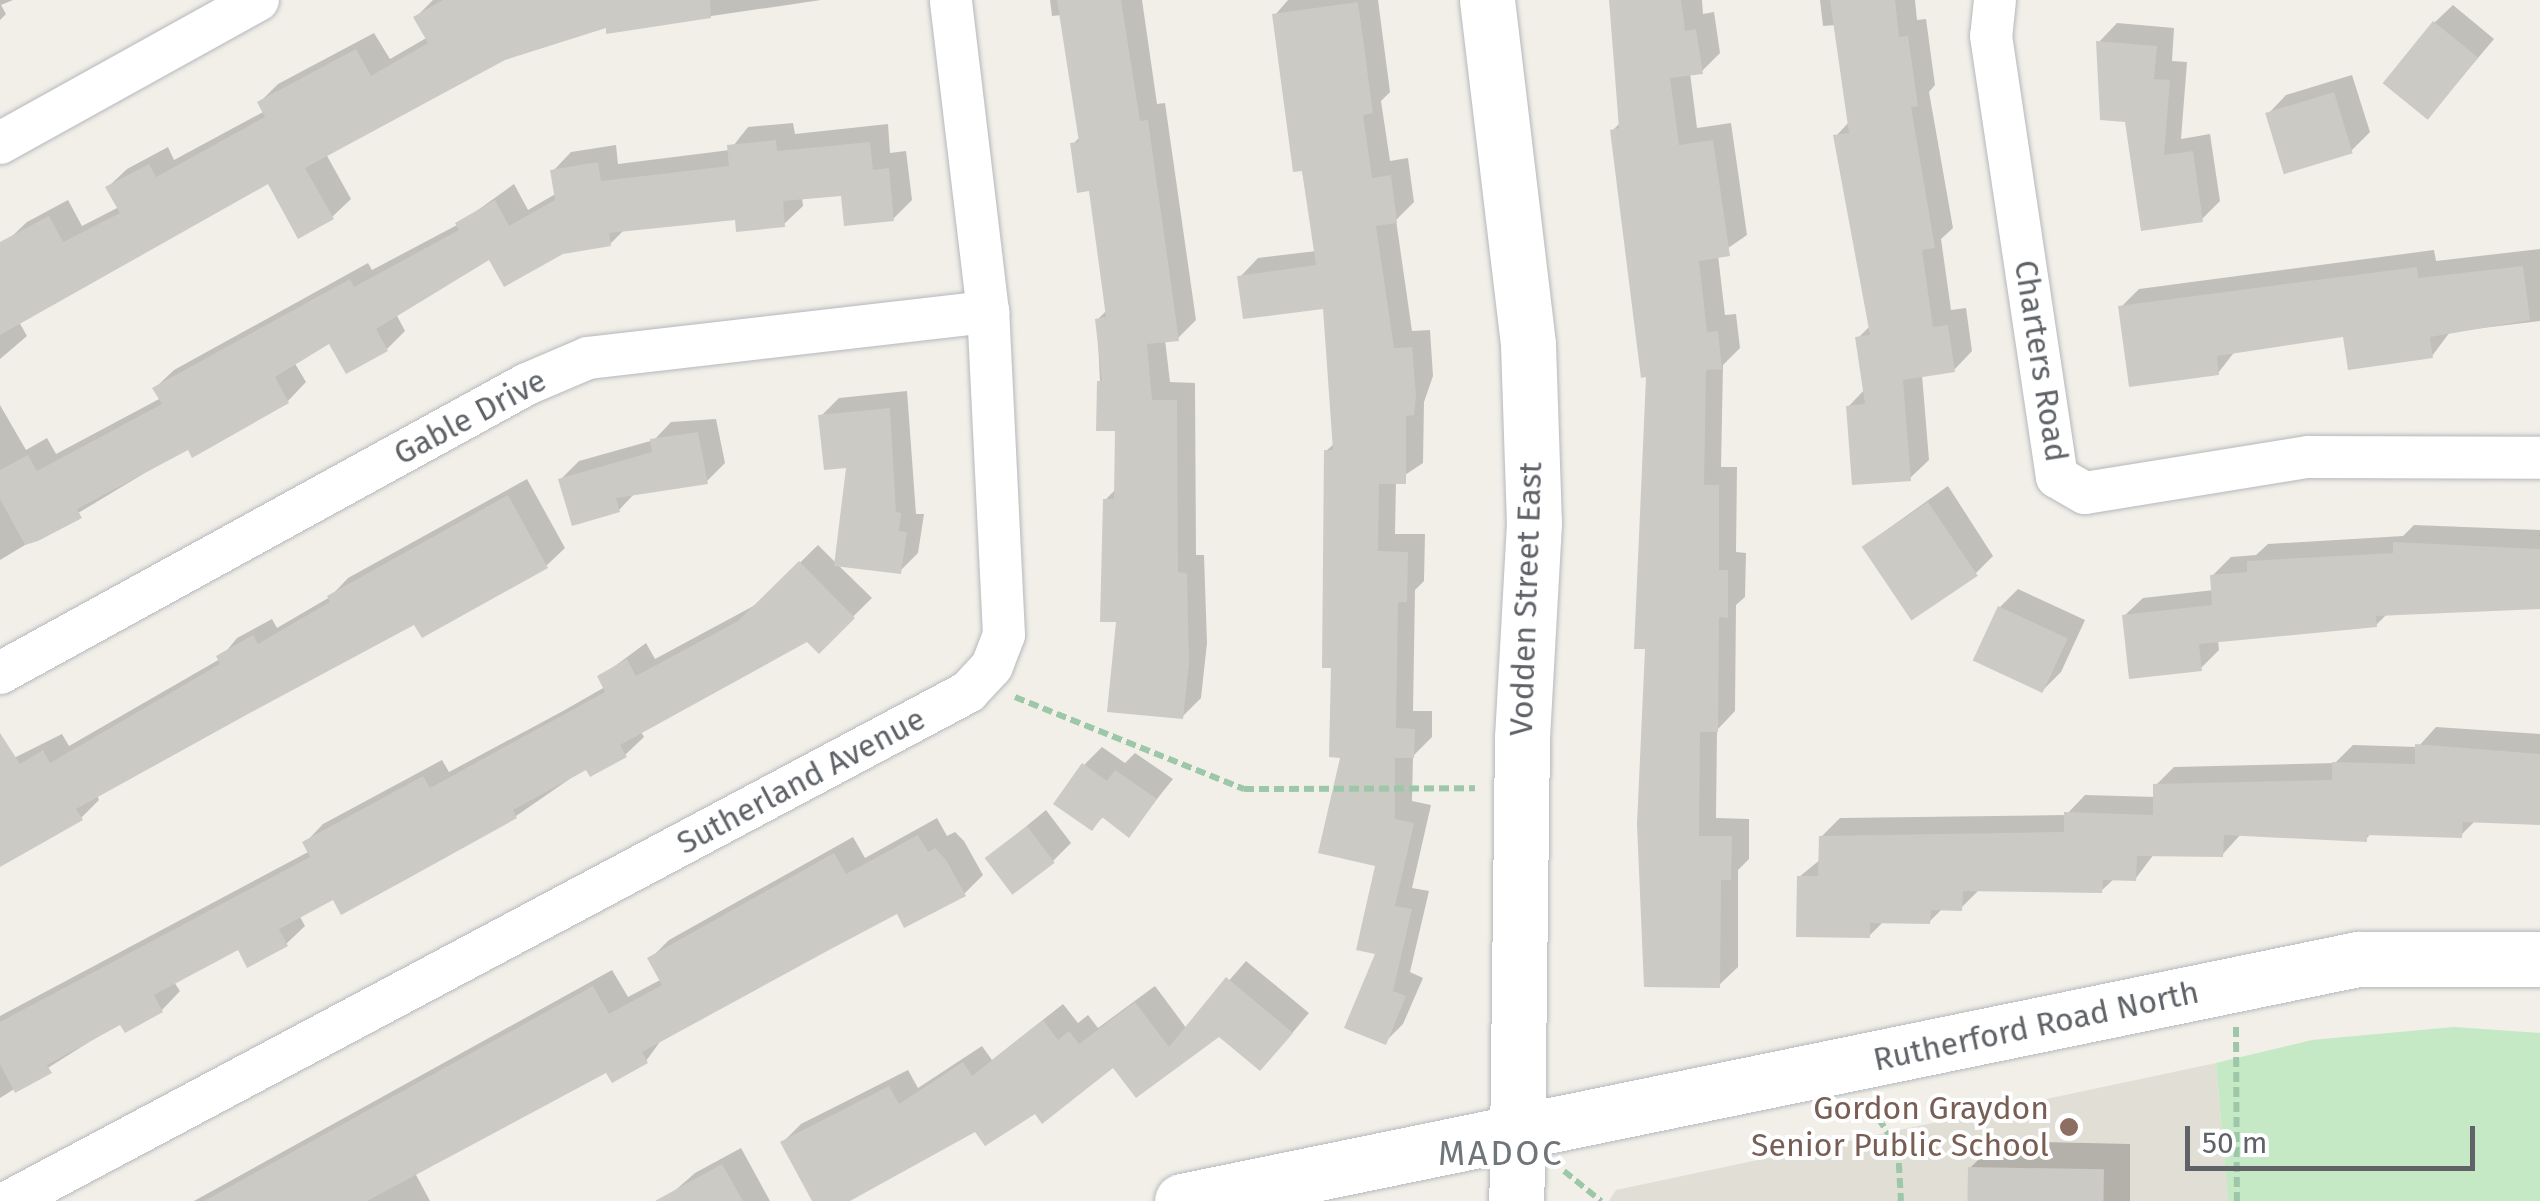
<!DOCTYPE html>
<html>
<head>
<meta charset="utf-8">
<style>
  body { margin:0 }
  #map { position:relative; width:2540px; height:1201px; overflow:hidden; background:#f1efe8; font-family:"Fira Sans",sans-serif }
  div>[style] { position:absolute }
  [style*='--x'] { left:calc(var(--x)*1px); top:calc(var(--y)*1px); width:calc(var(--w)*1px); rotate:calc(var(--a)*1deg) }
  .education>* { inset:0; background:#e1ded6 }
  .green>* { inset:0; background:#c5e8c5 }
  .shadow>* { inset:0; background:#0003 }
  .building>* { inset:0; background:#cccac5; transform-origin:0 0 }
  .path>* { height:6px; margin-top:-3px; transform-origin:0; background:repeating-linear-gradient(90deg,#9cc7a9 0 10px,transparent 0 15px) }
  .roads { filter:drop-shadow(0 0 2px #b5b8bc) drop-shadow(0 0 2px #b5b8bc) }
  .street>* { height:42px; margin:-21px; padding:0 21px; transform-origin:21px; border-radius:21px; background:#fff }
  .secondary>* { height:55px; margin:-27.5px; padding:0 27.5px; transform-origin:27.5px; border-radius:27.5px; background:#fff }
  .dots>* { width:28px; height:28px; translate:-50% -50%; box-sizing:border-box; border:5px solid #fff; border-radius:50% }
  span { translate:-50% -50%; white-space:nowrap; text-align:center; line-height:1.15; -webkit-text-stroke:8px #fff; paint-order:stroke }
  .street-label { font-size:32px; color:#5f6368 }
  .education-label { font-size:32px; color:#785e54 }
  .right { translate:-100% -50%; text-align:right }
  .neighbourhood-label { font-size:35px; color:#70757a; letter-spacing:2.5px }
  .scale { position:absolute; left:2185px; top:1126px; width:290px; height:45px; box-sizing:border-box; border:5px solid #5f6368; border-top:0; padding-left:12px; font-size:30px; line-height:35px; white-space:nowrap; color:#5f6368; -webkit-text-stroke:8px #fff; paint-order:stroke }
</style>
</head>
<body>
<div id="map">
  <div class="education">
    <i style="clip-path:polygon(2216px 1063px,2228px 1201px,1609px 1201px,1616px 1190px)"></i>
  </div>
  <div class="green">
    <i style="clip-path:polygon(2454px 1027px,2540px 1033px,2540px 1201px,2228px 1201px,2216px 1063px,2312px 1040px)"></i>
  </div>
  <div class="shadow">
    <i style="clip-path:polygon(0 0,13px 0,1px 5px,6px 14px,0 20px)"></i>
    <i style="clip-path:polygon(433px 0,571px 0,504px 57px,326px 154px,351px 199px,332px 217px,269px 181px,19px 322px,27px 336px,0 359px,0 274px,8px 240px,27px 222px,68px 200px,82px 226px,119px 207px,108px 187px,127px 169px,168px 147px,174px 160px,265px 111px,260px 102px,278px 84px,374px 33px,390px 59px,428px 37px,416px 17px)"></i>
    <i style="clip-path:polygon(604px 0,821px 0,609px 31px)"></i>
    <i style="clip-path:polygon(1050px 0,1142px 0,1157px 104px,1165px 103px,1196px 320px,1177px 339px,1165px 340px,1170px 382px,1195px 383px,1196px 555px,1204px 555px,1207px 643px,1201px 698px,1182px 717px,1119px 620px,1105px 500px,1117px 488px,1117px 428px,1100px 382px,1097px 320px,1107px 310px,1091px 188px,1073px 144px,1081px 136px,1062px 15px,1052px 16px)"></i>
    <i style="clip-path:polygon(1288px 0,1378px 0,1390px 92px,1381px 101px,1390px 161px,1408px 158px,1414px 202px,1396px 220px,1412px 331px,1430px 330px,1433px 376px,1424px 402px,1423px 463px,1396px 481px,1395px 534px,1425px 534px,1424px 581px,1415px 590px,1413px 711px,1432px 711px,1432px 737px,1413px 756px,1412px 801px,1431px 805px,1412px 888px,1429px 891px,1410px 972px,1423px 978px,1403px 1024px,1385px 1042px,1378px 864px,1343px 755px,1333px 666px,1326px 451px,1335px 443px,1325px 307px,1240px 277px,1258px 258px,1316px 251px,1275px 15px)"></i>
    <i style="clip-path:polygon(1611px 0,1702px 0,1703px 14px,1714px 12px,1720px 53px,1702px 71px,1690px 73px,1697px 128px,1731px 123px,1747px 235px,1718px 255px,1725px 315px,1736px 314px,1740px 348px,1723px 365px,1721px 467px,1737px 467px,1736px 552px,1746px 553px,1745px 597px,1736px 605px,1735px 711px,1717px 730px,1716px 818px,1749px 819px,1749px 859px,1738px 870px,1738px 967px,1719px 985px,1648px 646px,1648px 374px,1612px 131px,1621px 122px)"></i>
    <i style="clip-path:polygon(1820px 0,1915px 0,1917px 20px,1926px 19px,1935px 85px,1929px 92px,1953px 228px,1941px 239px,1951px 310px,1966px 308px,1972px 351px,1954px 370px,1922px 375px,1929px 460px,1910px 478px,1848px 407px,1865px 389px,1858px 338px,1871px 325px,1836px 136px,1850px 121px,1836px 25px,1823px 26px)"></i>
    <i style="clip-path:polygon(2453px 5px,2494px 39px,2428px 117px,2434px 23px)"></i>
    <i style="clip-path:polygon(2117px 23px,2174px 28px,2172px 61px,2187px 62px,2181px 139px,2210px 134px,2220px 201px,2202px 219px,2127px 120px,2099px 42px)"></i>
    <i style="clip-path:polygon(2352px 75px,2370px 132px,2351px 151px,2268px 114px,2286px 95px)"></i>
    <i style="clip-path:polygon(793px 123px,795px 134px,888px 124px,890px 153px,906px 151px,912px 200px,893px 219px,843px 193px,802px 197px,803px 206px,784px 224px,737px 217px,625px 229px,610px 244px,490px 256px,396px 314px,405px 331px,387px 349px,330px 340px,294px 362px,306px 382px,288px 401px,193px 455px,188px 447px,0 560px,0 405px,26px 450px,47px 438px,56px 454px,161px 398px,155px 388px,174px 370px,368px 263px,372px 270px,457px 225px,514px 184px,528px 210px,557px 193px,553px 171px,571px 152px,616px 145px,618px 164px,730px 150px,748px 127px)"></i>
    <i style="clip-path:polygon(2540px 249px,2540px 321px,2450px 332px,2432px 356px,2345px 334px,2236px 350px,2218px 373px,2121px 307px,2139px 289px,2434px 250px,2436px 261px)"></i>
    <i style="clip-path:polygon(907px 391px,916px 514px,924px 514px,918px 553px,900px 571px,837px 564px,872px 598px,819px 650px,808px 639px,640px 730px,644px 737px,625px 755px,587px 767px,516px 816px,299px 915px,305px 926px,286px 944px,239px 947px,174px 982px,180px 991px,162px 1010px,121px 1022px,0 1098px,0 1016px,310px 851px,305px 843px,323px 824px,442px 760px,449px 772px,563px 711px,605px 687px,600px 677px,646px 643px,655px 659px,759px 603px,818px 545px,836px 563px,849px 465px,821px 416px,839px 398px)"></i>
    <i style="clip-path:polygon(716px 419px,725px 463px,706px 482px,636px 492px,619px 510px,560px 480px,579px 461px,654px 440px,671px 422px)"></i>
    <i style="clip-path:polygon(527px 479px,565px 548px,546px 566px,416px 622px,97px 795px,99px 800px,81px 818px,0 863px,0 765px,62px 734px,69px 746px,220px 659px,237px 638px,272px 619px,277px 628px,330px 597px,348px 578px)"></i>
    <i style="clip-path:polygon(1948px 486px,1993px 556px,1975px 574px,1864px 546px)"></i>
    <i style="clip-path:polygon(2414px 525px,2540px 530px,2540px 608px,2388px 613px,2376px 625px,2218px 640px,2219px 650px,2201px 668px,2124px 616px,2143px 598px,2214px 590px,2212px 576px,2231px 557px,2256px 555px,2268px 544px,2403px 536px)"></i>
    <i style="clip-path:polygon(2018px 589px,2085px 620px,2061px 672px,2043px 690px,2000px 607px)"></i>
    <i style="clip-path:polygon(2436px 727px,2540px 734px,2540px 823px,2476px 820px,2461px 835px,2372px 832px,2366px 839px,2241px 834px,2222px 855px,2154px 854px,2136px 878px,2115px 878px,2101px 891px,1981px 888px,1961px 908px,1943px 908px,1929px 922px,1884px 921px,1869px 936px,1799px 877px,1821px 859px,1821px 837px,1840px 818px,2066px 815px,2085px 795px,2156px 797px,2156px 785px,2174px 767px,2335px 763px,2353px 745px,2418px 747px)"></i>
    <i style="clip-path:polygon(1102px 747px,1125px 763px,1135px 753px,1173px 779px,1129px 834px,1104px 816px,1092px 828px,1084px 765px)"></i>
    <i style="clip-path:polygon(1046px 810px,1071px 843px,1053px 861px,988px 858px)"></i>
    <i style="clip-path:polygon(937px 818px,947px 836px,955px 832px,964px 841px,983px 875px,964px 894px,898px 911px,662px 1039px,646px 1061px,607px 1069px,415px 1173px,430px 1201px,194px 1201px,612px 970px,628px 997px,662px 979px,650px 959px,669px 940px,853px 837px,865px 858px)"></i>
    <i style="clip-path:polygon(1246px 961px,1309px 1013px,1278px 1050px,1219px 1033px,1114px 1064px,1036px 1111px,976px 1129px,844px 1201px,815px 1201px,783px 1142px,801px 1124px,908px 1070px,918px 1088px,982px 1046px,992px 1060px,1063px 1004px,1078px 1023px,1088px 1015px,1098px 1028px,1155px 986px,1187px 1029px)"></i>
    <i style="clip-path:polygon(1997px 1141px,2130px 1144px,2130px 1201px,1970px 1201px,1970px 1168px)"></i>
    <i style="clip-path:polygon(741px 1148px,770px 1201px,663px 1201px,695px 1173px)"></i>
  </div>
  <div class="building">
    <i style="clip-path:polygon(443px 0,710px 0,711px 18px,606px 34px,606px 28px,505px 60px,305px 168px,334px 219px,298px 239px,268px 184px,0 335px,0 242px,49px 216px,63px 242px,120px 213px,105px 187px,149px 164px,156px 177px,265px 117px,257px 102px,356px 49px,371px 76px,428px 43px,413px 17px)"></i>
    <i style="clip-path:polygon(1057px 0,1121px 0,1140px 121px,1148px 120px,1179px 341px,1147px 344px,1152px 400px,1177px 400px,1178px 572px,1187px 573px,1189px 663px,1183px 719px,1107px 712px,1116px 622px,1100px 622px,1103px 499px,1114px 499px,1115px 431px,1096px 431px,1097px 381px,1102px 381px,1095px 319px,1106px 317px,1089px 191px,1077px 193px,1070px 143px,1079px 142px)"></i>
    <i style="clip-path:polygon(1609px 0,1681px 0,1685px 31px,1696px 29px,1703px 74px,1670px 78px,1679px 145px,1713px 140px,1730px 256px,1699px 261px,1707px 332px,1718px 331px,1722px 369px,1706px 370px,1704px 485px,1719px 485px,1719px 570px,1728px 570px,1728px 618px,1719px 617px,1718px 732px,1700px 732px,1699px 836px,1732px 836px,1731px 880px,1721px 880px,1720px 988px,1644px 987px,1637px 824px,1645px 649px,1634px 649px,1646px 377px,1641px 378px,1610px 130px,1619px 128px)"></i>
    <i style="clip-path:polygon(1830px 0,1895px 0,1899px 37px,1908px 36px,1918px 106px,1911px 107px,1935px 248px,1922px 250px,1933px 327px,1948px 325px,1955px 372px,1903px 380px,1911px 481px,1852px 485px,1846px 406px,1865px 404px,1855px 337px,1870px 335px,1833px 135px,1849px 133px)"></i>
    <i style="clip-path:polygon(1358px 2px,1373px 113px,1363px 115px,1372px 178px,1391px 175px,1397px 223px,1376px 226px,1394px 348px,1412px 347px,1416px 396px,1414px 415px,1406px 416px,1406px 484px,1379px 484px,1378px 551px,1408px 552px,1407px 602px,1398px 602px,1396px 728px,1415px 729px,1414px 758px,1395px 758px,1395px 819px,1414px 823px,1395px 906px,1412px 909px,1393px 991px,1406px 996px,1386px 1045px,1344px 1028px,1375px 954px,1356px 950px,1375px 866px,1318px 853px,1340px 758px,1329px 757px,1331px 668px,1322px 668px,1324px 450px,1333px 450px,1323px 309px,1243px 319px,1237px 276px,1316px 265px,1302px 171px,1293px 172px,1272px 14px)"></i>
    <i style="left:2433px;top:21px;width:58px;height:80px;rotate:39deg"></i>
    <i style="clip-path:polygon(2096px 41px,2157px 46px,2154px 79px,2170px 80px,2164px 155px,2193px 151px,2203px 222px,2141px 231px,2125px 122px,2100px 120px)"></i>
    <i style="left:2334px;top:92px;width:64px;height:72px;rotate:73deg"></i>
    <i style="clip-path:polygon(776px 140px,777px 151px,870px 142px,873px 170px,889px 168px,894px 221px,844px 226px,841px 196px,783px 201px,785px 227px,736px 232px,735px 220px,609px 233px,611px 246px,563px 254px,504px 287px,489px 260px,376px 329px,388px 351px,346px 374px,329px 344px,275px 377px,289px 403px,192px 458px,188px 450px,77px 509px,82px 518px,38px 541px,25px 545px,0 499px,0 470px,28px 455px,37px 471px,162px 404px,152px 388px,350px 279px,354px 287px,459px 230px,455px 223px,495px 200px,509px 226px,555px 200px,550px 170px,598px 162px,601px 181px,729px 166px,727px 145px)"></i>
    <i style="clip-path:polygon(2523px 266px,2530px 320px,2430px 337px,2433px 358px,2348px 370px,2343px 337px,2217px 356px,2219px 375px,2129px 387px,2118px 306px,2417px 267px,2418px 278px)"></i>
    <i style="clip-path:polygon(890px 408px,896px 512px,901px 513px,899px 531px,907px 532px,901px 574px,834px 566px,846px 468px,824px 470px,818px 415px)"></i>
    <i style="clip-path:polygon(698px 432px,708px 484px,616px 498px,620px 512px,572px 526px,558px 479px,652px 452px,650px 439px)"></i>
    <i style="clip-path:polygon(508px 495px,548px 568px,422px 638px,414px 625px,248px 714px,76px 809px,83px 820px,0 867px,0 733px,20px 764px,43px 750px,50px 763px,220px 664px,216px 656px,253px 635px,258px 644px,330px 602px,327px 596px)"></i>
    <i style="left:1928px;top:502px;width:89px;height:80px;rotate:56deg"></i>
    <i style="clip-path:polygon(2393px 542px,2540px 549px,2540px 609px,2376px 616px,2377px 627px,2199px 644px,2202px 671px,2129px 679px,2122px 615px,2212px 605px,2210px 575px,2247px 572px,2247px 561px,2393px 553px)"></i>
    <i style="clip-path:polygon(799px 561px,855px 618px,819px 654px,807px 642px,620px 745px,627px 757px,590px 777px,586px 770px,513px 810px,517px 818px,407px 879px,341px 915px,333px 900px,279px 929px,288px 946px,247px 968px,238px 950px,154px 995px,163px 1012px,125px 1033px,120px 1025px,47px 1065px,52px 1073px,15px 1093px,0 1064px,0 1022px,310px 857px,302px 842px,423px 776px,430px 788px,605px 692px,597px 676px,627px 659px,636px 676px,738px 621px)"></i>
    <i style="left:1998px;top:606px;width:77px;height:60px;rotate:25deg"></i>
    <i style="clip-path:polygon(2415px 744px,2540px 754px,2540px 825px,2463px 822px,2462px 838px,2367px 835px,2367px 842px,2224px 835px,2223px 857px,2137px 856px,2136px 881px,2103px 880px,2102px 893px,1963px 891px,1962px 911px,1931px 910px,1930px 924px,1870px 923px,1870px 938px,1796px 937px,1797px 876px,1818px 876px,1819px 836px,2064px 832px,2064px 812px,2153px 815px,2153px 784px,2332px 780px,2332px 762px,2415px 764px)"></i>
    <i style="clip-path:polygon(1082px 763px,1107px 781px,1115px 770px,1157px 799px,1129px 838px,1102px 817px,1092px 831px,1053px 804px)"></i>
    <i style="left:1027px;top:826px;width:46px;height:53px;rotate:53deg"></i>
    <i style="clip-path:polygon(918px 835px,928px 852px,935px 848px,946px 860px,966px 896px,904px 928px,897px 914px,829px 950px,642px 1052px,648px 1063px,612px 1083px,606px 1073px,367px 1201px,204px 1201px,593px 986px,609px 1014px,662px 985px,647px 958px,834px 853px,846px 874px)"></i>
    <i style="clip-path:polygon(1226px 977px,1293px 1033px,1260px 1071px,1219px 1037px,1136px 1098px,1113px 1068px,1042px 1124px,1035px 1114px,985px 1146px,975px 1132px,850px 1201px,812px 1201px,780px 1142px,889px 1086px,899px 1104px,963px 1062px,972px 1076px,1043px 1020px,1058px 1040px,1069px 1031px,1079px 1044px,1135px 1002px,1169px 1047px)"></i>
    <i style="clip-path:polygon(722px 1164px,743px 1201px,655px 1201px)"></i>
    <i style="left:1968px;top:1167px;width:136px;height:34px;rotate:1deg"></i>
  </div>
  <div class="path">
    <i style="--x:1015;--y:697;--w:247;--a:21.9"></i>
    <i style="--x:1244;--y:789;--w:231;--a:-0.2"></i>
    <i style="--x:2236;--y:1027;--w:174;--a:89.7"></i>
    <i style="--x:1870;--y:1106;--w:50;--a:56.3"></i>
    <i style="--x:1898;--y:1148;--w:53;--a:86.8"></i>
    <i style="--x:1564;--y:1171;--w:48;--a:39"></i>
  </div>
  <div class="roads">
    <div class="street">
      <i style="--x:1995;--y:0;--w:36;--a:96"></i>
      <i style="--x:1991;--y:36;--w:446;--a:81.5"></i>
      <i style="--x:2057;--y:477;--w:32;--a:30"></i>
      <i style="--x:2085;--y:493;--w:226;--a:-9.2"></i>
      <i style="--x:2308;--y:457;--w:232;--a:0.2"></i>
      <i style="--x:0;--y:143;--w:295;--a:-29"></i>
      <i style="--x:0;--y:673;--w:601;--a:-28.74"></i>
      <i style="--x:527;--y:384;--w:66;--a:-23.1"></i>
      <i style="--x:588;--y:358;--w:403;--a:-6.6"></i>
      <i style="--x:10;--y:1201;--w:1085;--a:-27.98"></i>
      <i style="--x:968;--y:692;--w:35;--a:-47"></i>
      <i style="--x:992;--y:666;--w:33;--a:-69"></i>
      <i style="--x:1004;--y:635;--w:323;--a:-92.8"></i>
      <i style="--x:988;--y:312;--w:314;--a:-96.8"></i>
    </div>
    <div class="secondary">
      <i style="--x:1487;--y:0;--w:346;--a:83.2"></i>
      <i style="--x:1528;--y:344;--w:179;--a:88.1"></i>
      <i style="--x:1534;--y:523;--w:215;--a:93.2"></i>
      <i style="--x:1522;--y:738;--w:463;--a:90.7"></i>
      <i style="--x:1182;--y:1201;--w:1201;--a:-11.63"></i>
      <i style="--x:2358;--y:959;--w:182;--a:0"></i>
    </div>
  </div>
  <div class="dots">
    <i style="left:2069px;top:1127px;background:#8d6e63"></i>
  </div>
  <div class="street-label">
    <span style="left:2041px;top:361px;rotate:81deg">Charters Road</span>
    <span style="left:470px;top:417px;rotate:-28deg">Gable Drive</span>
    <span style="left:1526px;top:599px;rotate:-88deg">Vodden Street East</span>
    <span style="left:801px;top:781px;rotate:-28deg">Sutherland Avenue</span>
    <span style="left:2036px;top:1026px;rotate:-12deg">Rutherford Road North</span>
  </div>
  <div class="education-label">
    <span class="right" style="left:2049px;top:1127px">Gordon Graydon<br>Senior Public School</span>
  </div>
  <div class="neighbourhood-label">
    <span style="left:1501px;top:1153px">MADOC</span>
  </div>
  <div class="scale">50 m</div>
</div>
</body>
</html>
